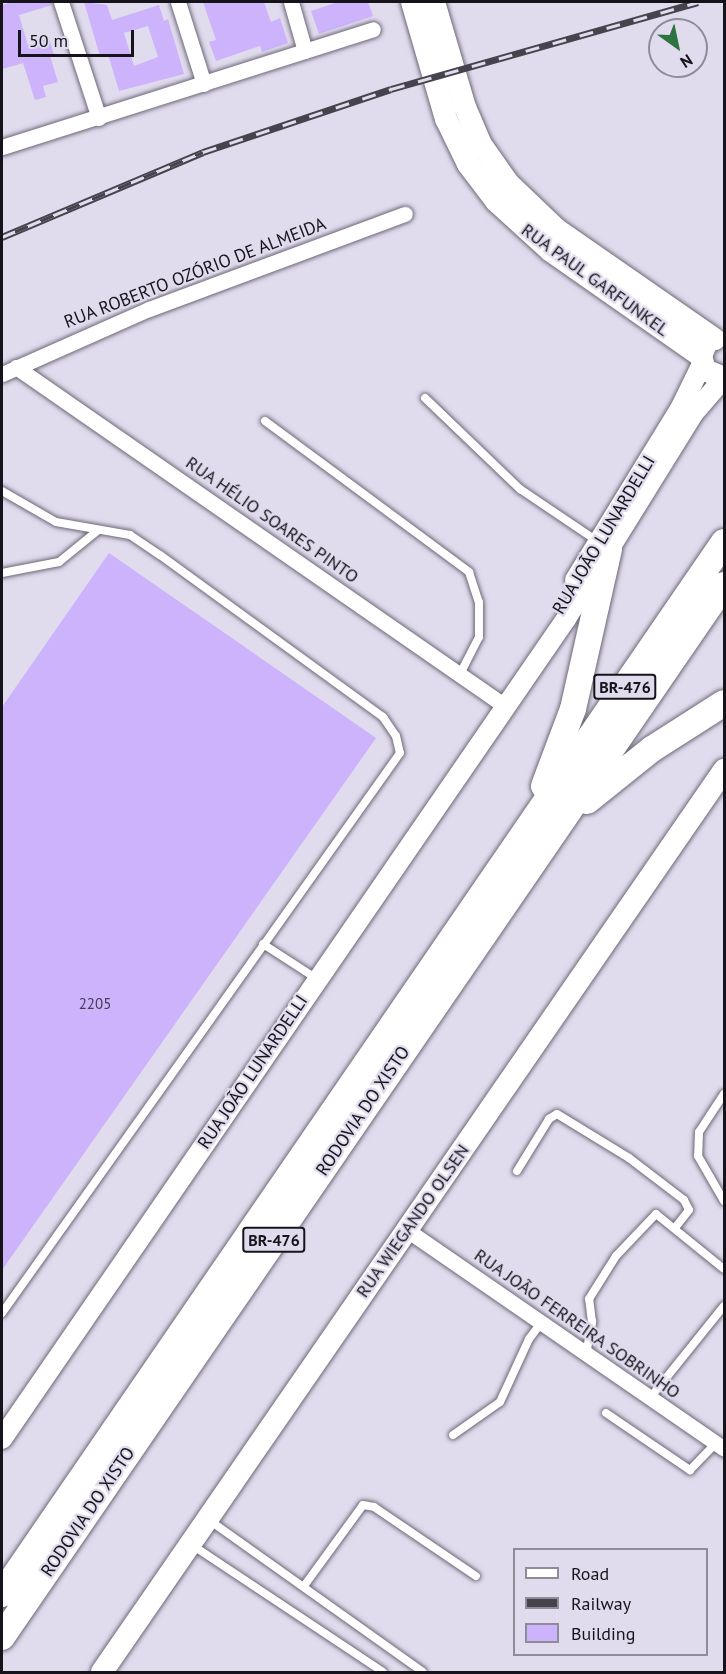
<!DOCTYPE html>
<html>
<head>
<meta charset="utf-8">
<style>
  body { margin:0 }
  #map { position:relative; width:726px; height:1674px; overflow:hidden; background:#e0dbed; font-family:"PT Sans",sans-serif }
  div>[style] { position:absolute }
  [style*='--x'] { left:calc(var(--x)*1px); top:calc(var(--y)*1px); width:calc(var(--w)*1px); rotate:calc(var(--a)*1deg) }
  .building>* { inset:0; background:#ccb3fb }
  .roads { filter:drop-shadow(0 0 2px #6d6877) drop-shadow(0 0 2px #6d6877) }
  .service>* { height:8px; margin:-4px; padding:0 4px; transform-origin:4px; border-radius:4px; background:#fff }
  .minor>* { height:15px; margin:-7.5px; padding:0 7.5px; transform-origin:7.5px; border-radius:7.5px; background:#fff }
  .tertiary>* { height:20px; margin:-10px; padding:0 10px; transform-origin:10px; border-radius:10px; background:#fff }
  .secondary>* { height:22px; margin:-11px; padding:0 11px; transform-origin:11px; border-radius:11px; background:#fff }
  .trunk>* { height:26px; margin:-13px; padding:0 13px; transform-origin:13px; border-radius:13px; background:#fff }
  .rail>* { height:7px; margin-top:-3.5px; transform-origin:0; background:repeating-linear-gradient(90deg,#e0dbed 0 14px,#46434c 0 28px); box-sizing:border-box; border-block:2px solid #46434c }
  span { translate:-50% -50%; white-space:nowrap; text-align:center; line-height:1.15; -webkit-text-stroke:4.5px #e0dbed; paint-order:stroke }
  .number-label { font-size:15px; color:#443c52 }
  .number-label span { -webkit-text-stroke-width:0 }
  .shield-label span { padding:2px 4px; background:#e0dbed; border:2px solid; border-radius:4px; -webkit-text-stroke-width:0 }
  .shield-label { font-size:16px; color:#16141a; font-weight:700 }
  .street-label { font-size:18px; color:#16141a }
  .frame { position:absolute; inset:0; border:3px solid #16141a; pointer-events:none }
  .legend { position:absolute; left:513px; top:1548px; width:195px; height:108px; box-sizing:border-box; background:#e0dbed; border:2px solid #8f8b99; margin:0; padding:8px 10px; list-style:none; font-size:18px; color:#16141a }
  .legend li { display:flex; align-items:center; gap:12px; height:30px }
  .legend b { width:30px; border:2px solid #8f8b99 }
  .north { position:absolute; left:648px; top:18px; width:60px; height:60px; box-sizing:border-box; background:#e0dbed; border:2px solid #8f8b99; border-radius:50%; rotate:147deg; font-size:16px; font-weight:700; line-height:24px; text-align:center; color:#16141a }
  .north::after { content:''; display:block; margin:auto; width:21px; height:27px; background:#2d7441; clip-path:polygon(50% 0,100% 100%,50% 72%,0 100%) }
  .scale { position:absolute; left:18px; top:30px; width:116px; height:27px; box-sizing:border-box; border:3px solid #16141a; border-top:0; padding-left:8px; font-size:18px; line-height:21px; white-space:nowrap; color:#16141a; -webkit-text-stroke:4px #e0dbed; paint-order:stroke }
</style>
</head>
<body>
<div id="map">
  <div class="building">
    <i style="clip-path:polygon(13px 2px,51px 2px,52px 5px,19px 15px,28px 45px,49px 38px,54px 55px,50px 56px,58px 82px,43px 86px,46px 97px,35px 100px,23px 63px,2px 69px,2px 5px)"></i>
    <i style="clip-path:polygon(evenodd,84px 2px,107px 5px,112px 20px,159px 5px,164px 21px,168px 19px,184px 74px,119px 91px,108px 54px,100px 56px,84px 2px,148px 26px,158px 57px,134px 66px,124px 33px,148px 26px)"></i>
    <i style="clip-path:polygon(203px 2px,264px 2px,271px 22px,280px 18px,288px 43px,262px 52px,260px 46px,216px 61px,209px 42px,216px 40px)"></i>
    <i style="clip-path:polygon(338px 2px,368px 2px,373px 16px,319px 34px,311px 11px)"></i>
    <i style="clip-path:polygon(109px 553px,376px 738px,2px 1270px,2px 707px)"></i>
  </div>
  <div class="roads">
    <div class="service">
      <i style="--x:425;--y:398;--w:132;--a:43.8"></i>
      <i style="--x:520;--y:489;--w:93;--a:34"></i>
      <i style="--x:265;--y:421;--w:254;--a:36.5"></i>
      <i style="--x:469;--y:572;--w:32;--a:72"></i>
      <i style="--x:479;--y:602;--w:35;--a:90"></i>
      <i style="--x:479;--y:637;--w:42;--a:117.2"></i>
      <i style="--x:2;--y:491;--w:62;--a:29.9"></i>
      <i style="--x:56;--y:522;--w:75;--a:10"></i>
      <i style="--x:130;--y:535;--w:36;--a:34"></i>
      <i style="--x:160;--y:555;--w:276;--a:36"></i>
      <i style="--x:383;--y:717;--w:23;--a:56"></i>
      <i style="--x:396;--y:736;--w:17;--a:77"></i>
      <i style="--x:400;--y:753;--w:687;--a:125.4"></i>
      <i style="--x:2;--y:573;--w:58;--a:-10.9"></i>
      <i style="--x:59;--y:562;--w:49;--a:-39.2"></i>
      <i style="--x:263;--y:944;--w:64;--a:32.9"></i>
      <i style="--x:724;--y:1094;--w:45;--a:123.3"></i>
      <i style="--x:699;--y:1132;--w:24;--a:92"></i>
      <i style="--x:698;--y:1156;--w:52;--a:60"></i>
      <i style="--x:517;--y:1171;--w:61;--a:-58.4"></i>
      <i style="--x:549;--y:1119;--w:9;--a:-32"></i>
      <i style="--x:557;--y:1114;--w:84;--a:31.4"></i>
      <i style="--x:629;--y:1158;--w:69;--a:37.4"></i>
      <i style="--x:684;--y:1200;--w:11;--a:63"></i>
      <i style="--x:689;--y:1210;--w:23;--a:128"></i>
      <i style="--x:586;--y:1354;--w:33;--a:-79"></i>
      <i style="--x:592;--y:1322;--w:23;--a:-97"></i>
      <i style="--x:589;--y:1299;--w:51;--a:-57.9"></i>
      <i style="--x:616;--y:1256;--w:58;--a:-46.4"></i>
      <i style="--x:656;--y:1214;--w:87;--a:39"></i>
      <i style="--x:650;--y:1398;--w:118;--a:-51.2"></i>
      <i style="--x:606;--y:1413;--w:102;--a:34.2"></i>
      <i style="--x:690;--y:1470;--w:37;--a:-46"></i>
      <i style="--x:453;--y:1435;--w:57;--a:-35.1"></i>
      <i style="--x:500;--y:1402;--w:69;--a:-65.3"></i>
      <i style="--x:529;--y:1339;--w:20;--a:-53"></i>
      <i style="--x:209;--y:1520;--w:262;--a:35.4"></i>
      <i style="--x:192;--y:1545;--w:229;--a:33.6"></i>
      <i style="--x:304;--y:1586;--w:100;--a:-53.9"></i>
      <i style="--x:363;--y:1505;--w:11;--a:10"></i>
      <i style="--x:374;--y:1507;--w:123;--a:34.1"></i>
    </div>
    <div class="minor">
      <i style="--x:61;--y:2;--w:122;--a:71.9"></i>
      <i style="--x:178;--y:2;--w:86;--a:72.4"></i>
      <i style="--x:291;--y:2;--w:51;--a:74.1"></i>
      <i style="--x:2;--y:147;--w:389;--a:-17.6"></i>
      <i style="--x:16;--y:367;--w:595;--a:34.73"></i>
      <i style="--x:2;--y:374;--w:161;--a:-23.9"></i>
      <i style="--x:149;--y:309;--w:273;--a:-20.4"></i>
      <i style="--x:407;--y:1230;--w:385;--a:34.6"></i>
    </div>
    <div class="tertiary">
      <i style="--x:575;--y:580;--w:203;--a:-58.5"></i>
      <i style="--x:681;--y:407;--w:48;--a:-64"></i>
      <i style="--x:2;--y:1439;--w:995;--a:-55.48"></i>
      <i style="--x:566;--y:619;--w:241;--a:-58.2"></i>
      <i style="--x:693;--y:414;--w:48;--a:-49.3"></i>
    </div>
    <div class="secondary">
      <i style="--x:412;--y:2;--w:122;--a:73.8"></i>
      <i style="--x:446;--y:119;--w:50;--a:63.9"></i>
      <i style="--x:468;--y:164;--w:46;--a:52.9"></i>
      <i style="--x:496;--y:201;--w:74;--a:42.3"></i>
      <i style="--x:551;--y:251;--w:183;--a:35"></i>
      <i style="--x:434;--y:2;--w:109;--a:73.6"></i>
      <i style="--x:465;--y:107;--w:39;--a:67"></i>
      <i style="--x:480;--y:143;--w:49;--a:55"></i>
      <i style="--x:508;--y:183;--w:66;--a:43.8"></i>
      <i style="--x:556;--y:229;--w:193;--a:34.8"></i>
      <i style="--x:706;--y:344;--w:13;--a:113"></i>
      <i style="--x:701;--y:356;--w:15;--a:74"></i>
      <i style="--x:705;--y:370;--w:21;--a:23"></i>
      <i style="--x:102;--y:1672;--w:1096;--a:-55.41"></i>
    </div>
    <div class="trunk">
      <i style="--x:544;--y:786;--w:82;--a:-69.4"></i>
      <i style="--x:573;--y:709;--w:164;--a:-77.3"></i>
      <i style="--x:587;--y:801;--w:83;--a:-38.7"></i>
      <i style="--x:652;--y:749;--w:85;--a:-32.6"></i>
      <i style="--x:2;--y:1594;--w:1276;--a:-55.54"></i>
      <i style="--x:2;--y:1637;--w:1276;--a:-55.54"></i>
    </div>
  </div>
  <div class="rail">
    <i style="--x:2;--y:237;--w:218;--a:-22.9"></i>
    <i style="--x:203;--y:152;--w:198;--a:-18.5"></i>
    <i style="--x:391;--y:89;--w:319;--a:-15.8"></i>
  </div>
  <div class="number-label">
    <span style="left:95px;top:1004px">2205</span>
  </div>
  <div class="shield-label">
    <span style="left:625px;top:687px">BR-476</span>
    <span style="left:274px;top:1240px">BR-476</span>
  </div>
  <div class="street-label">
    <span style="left:195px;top:273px;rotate:-21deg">RUA ROBERTO OZÓRIO DE ALMEIDA</span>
    <span style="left:595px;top:280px;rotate:36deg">RUA PAUL GARFUNKEL</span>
    <span style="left:272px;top:520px;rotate:35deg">RUA HÉLIO SOARES PINTO</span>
    <span style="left:604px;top:535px;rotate:-59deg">RUA JOÃO LUNARDELLI</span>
    <span style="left:253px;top:1072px;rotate:-56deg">RUA JOÃO LUNARDELLI</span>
    <span style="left:363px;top:1111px;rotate:-56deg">RODOVIA DO XISTO</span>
    <span style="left:413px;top:1221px;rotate:-55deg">RUA WIEGANDO OLSEN</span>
    <span style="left:577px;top:1324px;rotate:35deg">RUA JOÃO FERREIRA SOBRINHO</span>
    <span style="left:88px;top:1512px;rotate:-56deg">RODOVIA DO XISTO</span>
  </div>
  <div class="frame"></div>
  <ul class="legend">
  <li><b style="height:8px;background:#fff"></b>Road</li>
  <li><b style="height:8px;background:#46434c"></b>Railway</li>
  <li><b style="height:16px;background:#ccb3fb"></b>Building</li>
  </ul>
  <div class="north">N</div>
  <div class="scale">50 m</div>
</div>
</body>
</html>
